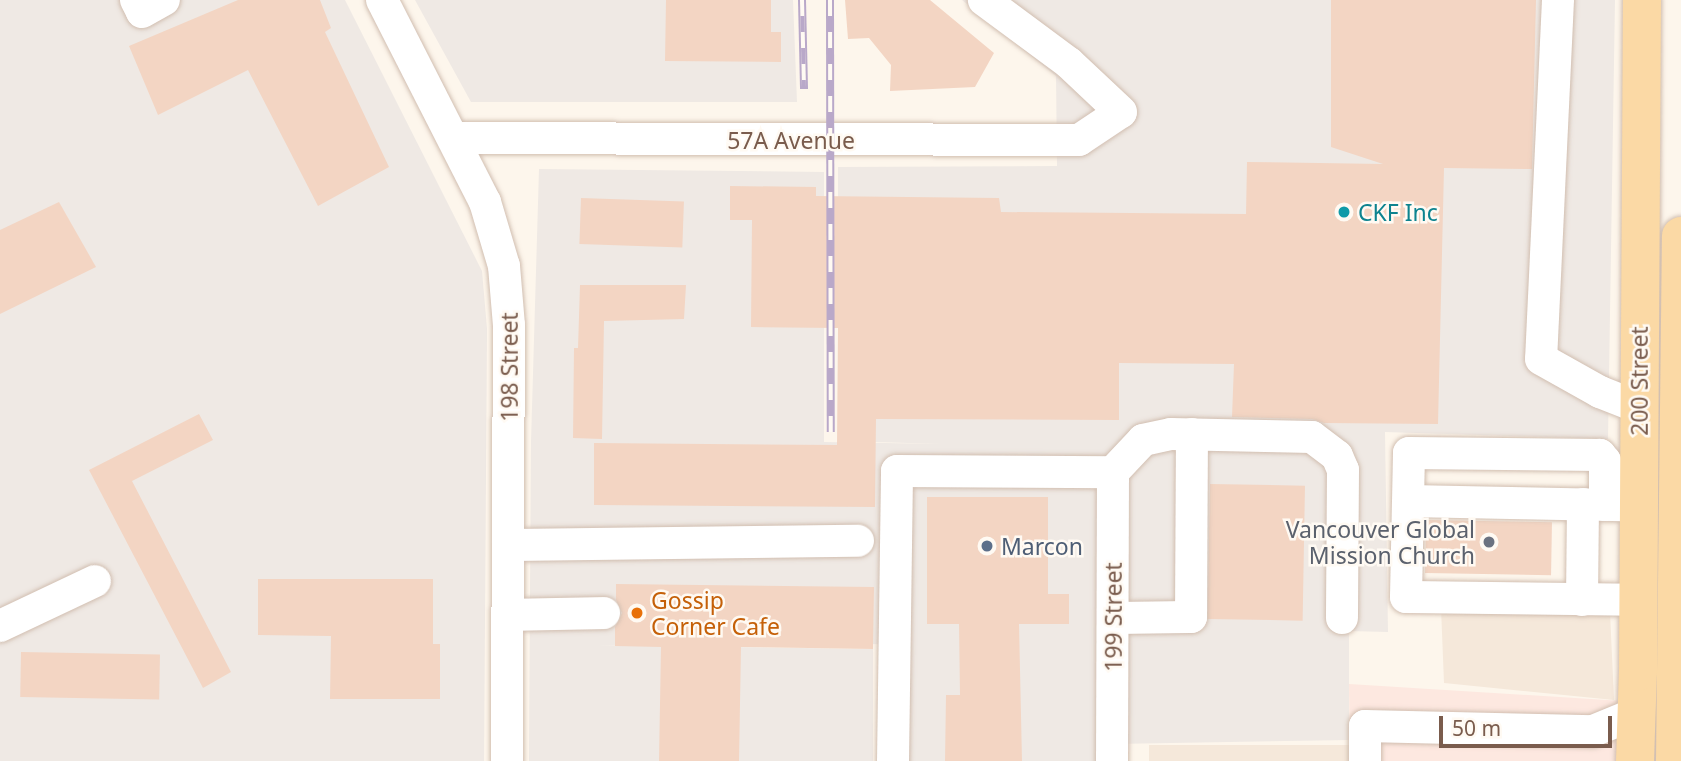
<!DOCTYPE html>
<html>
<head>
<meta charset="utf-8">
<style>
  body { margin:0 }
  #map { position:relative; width:1681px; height:761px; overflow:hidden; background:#fdf6ec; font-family:"Noto Sans",sans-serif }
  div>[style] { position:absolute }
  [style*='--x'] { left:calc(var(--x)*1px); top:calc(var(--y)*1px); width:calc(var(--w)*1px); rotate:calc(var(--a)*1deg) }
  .residential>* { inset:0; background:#f5e8da; transform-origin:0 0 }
  .commercial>* { inset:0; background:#fde8e0 }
  .industrial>* { inset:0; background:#efe9e4 }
  .building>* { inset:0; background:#f3d5c3; transform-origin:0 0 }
  .roads { filter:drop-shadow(0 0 2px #d1beb0) drop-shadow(0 0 2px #d1beb0) }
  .minor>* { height:32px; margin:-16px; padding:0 16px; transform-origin:16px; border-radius:16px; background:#fff }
  .major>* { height:38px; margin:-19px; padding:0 19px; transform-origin:19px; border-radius:19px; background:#fbd9a5 }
  .rail>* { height:8px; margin-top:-4px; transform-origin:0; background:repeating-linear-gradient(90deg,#fffaf3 0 16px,#b9a8c9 0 32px); box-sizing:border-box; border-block:2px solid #b9a8c9 }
  .dots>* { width:19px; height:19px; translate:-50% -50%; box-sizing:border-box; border:4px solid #fffaf3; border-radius:50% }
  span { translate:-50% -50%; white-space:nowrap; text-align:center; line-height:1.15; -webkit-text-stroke:5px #fffaf3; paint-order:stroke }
  .street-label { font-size:23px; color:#7a5c4d }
  .culture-label { font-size:23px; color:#0d838f }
  .left { translate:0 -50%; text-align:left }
  .worship-label { font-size:23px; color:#5b616d }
  .right { translate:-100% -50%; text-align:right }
  .service-label { font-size:23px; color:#4e5e75 }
  .food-label { font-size:23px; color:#c56008 }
  .scale { position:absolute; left:1439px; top:716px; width:173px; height:32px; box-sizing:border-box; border:4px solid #7a5c4d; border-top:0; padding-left:9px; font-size:21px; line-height:24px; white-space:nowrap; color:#7a5c4d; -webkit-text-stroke:5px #fffaf3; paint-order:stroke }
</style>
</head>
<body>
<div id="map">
  <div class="residential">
    <i style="clip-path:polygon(1441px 608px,1610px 612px,1614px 700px,1444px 683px)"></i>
    <i style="left:1149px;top:745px;width:200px;height:16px"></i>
  </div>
  <div class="commercial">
    <i style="clip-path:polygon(1349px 684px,1623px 701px,1622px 761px,1350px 761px)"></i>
  </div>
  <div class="industrial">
    <i style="clip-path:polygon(0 0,345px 0,482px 271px,487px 329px,484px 761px,0 761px)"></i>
    <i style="clip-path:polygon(415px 0,793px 0,797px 102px,471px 102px)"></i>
    <i style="clip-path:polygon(962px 0,1615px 0,1608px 439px,1385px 432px,1388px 632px,1349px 631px,1349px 740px,1114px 744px,1113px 761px,901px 761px,901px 644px,597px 645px,873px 649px,873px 761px,529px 761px,531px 441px,539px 169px,824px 172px,824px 442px,944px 444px,838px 441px,838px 167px,1057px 166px,1056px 76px)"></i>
  </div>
  <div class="building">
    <i style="clip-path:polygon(238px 0,320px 0,331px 28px,325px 32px,389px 167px,318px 206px,248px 70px,158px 115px,129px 46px)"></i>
    <i style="clip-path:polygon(666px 0,771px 0,771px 32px,781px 32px,781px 62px,665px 61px)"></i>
    <i style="clip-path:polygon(845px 0,930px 0,994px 53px,975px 87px,890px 91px,891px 65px,869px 38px,848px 39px)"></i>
    <i style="clip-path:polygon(1331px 0,1536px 0,1532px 169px,1444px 168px,1438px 424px,1324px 423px,1312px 419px,1232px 417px,1234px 364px,1119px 363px,1119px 420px,876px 419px,875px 507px,594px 505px,594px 443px,837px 445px,838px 328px,751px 327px,752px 220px,730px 220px,730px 186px,816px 187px,816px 196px,999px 198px,1001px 212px,1246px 214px,1247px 162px,1383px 164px,1331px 147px)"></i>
    <i style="left:581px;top:198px;width:103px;height:46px;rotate:2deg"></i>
    <i style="clip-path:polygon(59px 202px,96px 267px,0 314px,0 230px)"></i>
    <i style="clip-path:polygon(580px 285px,686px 285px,684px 319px,604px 321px,602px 439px,573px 438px,574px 348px,578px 348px)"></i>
    <i style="clip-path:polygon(199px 414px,213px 440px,132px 481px,231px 672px,203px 688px,89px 470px)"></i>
    <i style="left:1210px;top:484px;width:95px;height:135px;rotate:1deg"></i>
    <i style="clip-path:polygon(927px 497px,1048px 497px,1048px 594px,1069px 594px,1069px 624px,1019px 624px,1022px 761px,945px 761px,946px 695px,960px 695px,959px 624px,927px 624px)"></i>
    <i style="left:1426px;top:520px;width:126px;height:53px;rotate:1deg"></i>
    <i style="clip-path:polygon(258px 579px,433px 579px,433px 644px,440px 644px,440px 699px,330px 699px,331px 636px,258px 635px)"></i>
    <i style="clip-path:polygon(616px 584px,874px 587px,873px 649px,741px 647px,739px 761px,659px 761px,661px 647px,615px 646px,615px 627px,622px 613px,616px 600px)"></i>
    <i style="left:21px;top:652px;width:139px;height:45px;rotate:1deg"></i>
  </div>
  <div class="roads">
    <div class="minor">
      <i style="--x:136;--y:0;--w:13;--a:63"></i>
      <i style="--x:142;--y:12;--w:25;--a:-29"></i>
      <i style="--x:382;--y:0;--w:227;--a:63"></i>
      <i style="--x:485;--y:202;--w:67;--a:73.5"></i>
      <i style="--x:504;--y:266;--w:59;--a:85.2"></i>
      <i style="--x:509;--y:325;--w:436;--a:90.3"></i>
      <i style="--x:1558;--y:0;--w:359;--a:92.7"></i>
      <i style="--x:1541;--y:359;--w:68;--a:29.2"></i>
      <i style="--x:1600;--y:392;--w:41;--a:21.5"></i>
      <i style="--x:453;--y:138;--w:626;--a:0.18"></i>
      <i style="--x:1079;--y:140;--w:50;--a:-33.7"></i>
      <i style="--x:1121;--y:112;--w:71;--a:-136.7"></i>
      <i style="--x:1069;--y:63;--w:106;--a:-143.5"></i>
      <i style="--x:1409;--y:501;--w:216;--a:1.1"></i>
      <i style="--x:1605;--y:505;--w:44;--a:-90"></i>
      <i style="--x:1605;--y:461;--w:8;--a:-130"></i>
      <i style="--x:1600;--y:455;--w:191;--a:-179.4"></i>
      <i style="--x:1409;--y:453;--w:144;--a:91.2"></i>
      <i style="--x:1406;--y:597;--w:232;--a:0.7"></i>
      <i style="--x:508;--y:545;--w:350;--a:-0.7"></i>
      <i style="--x:1582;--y:600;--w:96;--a:-89.4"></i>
      <i style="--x:508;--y:615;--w:96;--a:-1.2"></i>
      <i style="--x:1114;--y:618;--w:77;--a:-0.7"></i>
      <i style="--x:1191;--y:617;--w:183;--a:-89.7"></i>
      <i style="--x:0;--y:626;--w:105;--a:-25.3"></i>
      <i style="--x:893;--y:761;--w:290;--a:-89.2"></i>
      <i style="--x:897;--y:471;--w:216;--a:0.3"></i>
      <i style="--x:1113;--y:472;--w:44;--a:-46.8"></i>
      <i style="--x:1143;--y:440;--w:29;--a:-12"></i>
      <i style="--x:1171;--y:434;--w:141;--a:1.2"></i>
      <i style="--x:1312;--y:437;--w:31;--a:37"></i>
      <i style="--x:1337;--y:456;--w:15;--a:67"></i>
      <i style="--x:1343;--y:470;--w:148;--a:90.4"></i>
      <i style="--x:1112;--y:761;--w:289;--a:-89.8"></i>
      <i style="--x:1365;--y:761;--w:35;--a:-90"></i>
      <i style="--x:1365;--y:726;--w:228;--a:1.3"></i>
      <i style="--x:1593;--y:731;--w:48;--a:-22.2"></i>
    </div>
    <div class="major">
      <i style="--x:1635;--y:761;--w:89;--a:-88.1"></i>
      <i style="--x:1638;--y:672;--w:672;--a:-89.66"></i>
      <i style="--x:1675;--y:761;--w:525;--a:-89.35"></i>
    </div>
  </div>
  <div class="rail">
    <i style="--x:802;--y:0;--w:89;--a:88.7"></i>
    <i style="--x:830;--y:0;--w:432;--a:89.9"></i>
  </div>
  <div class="dots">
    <i style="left:1344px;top:212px;background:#0f9aa8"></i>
    <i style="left:1489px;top:542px;background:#6b7280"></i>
    <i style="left:987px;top:546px;background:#5c6f8a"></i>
    <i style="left:637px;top:613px;background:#e8710a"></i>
  </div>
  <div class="street-label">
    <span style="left:791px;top:140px">57A Avenue</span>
    <span style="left:509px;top:367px;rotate:-90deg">198 Street</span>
    <span style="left:1639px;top:381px;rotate:-90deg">200 Street</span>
    <span style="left:1113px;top:617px;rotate:-90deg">199 Street</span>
  </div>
  <div class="culture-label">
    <span class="left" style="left:1358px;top:212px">CKF Inc</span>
  </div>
  <div class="worship-label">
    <span class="right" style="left:1475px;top:542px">Vancouver Global<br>Mission Church</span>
  </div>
  <div class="service-label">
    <span class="left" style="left:1001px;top:546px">Marcon</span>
  </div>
  <div class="food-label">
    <span class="left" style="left:651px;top:613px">Gossip<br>Corner Cafe</span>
  </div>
  <div class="scale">50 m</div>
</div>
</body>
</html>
